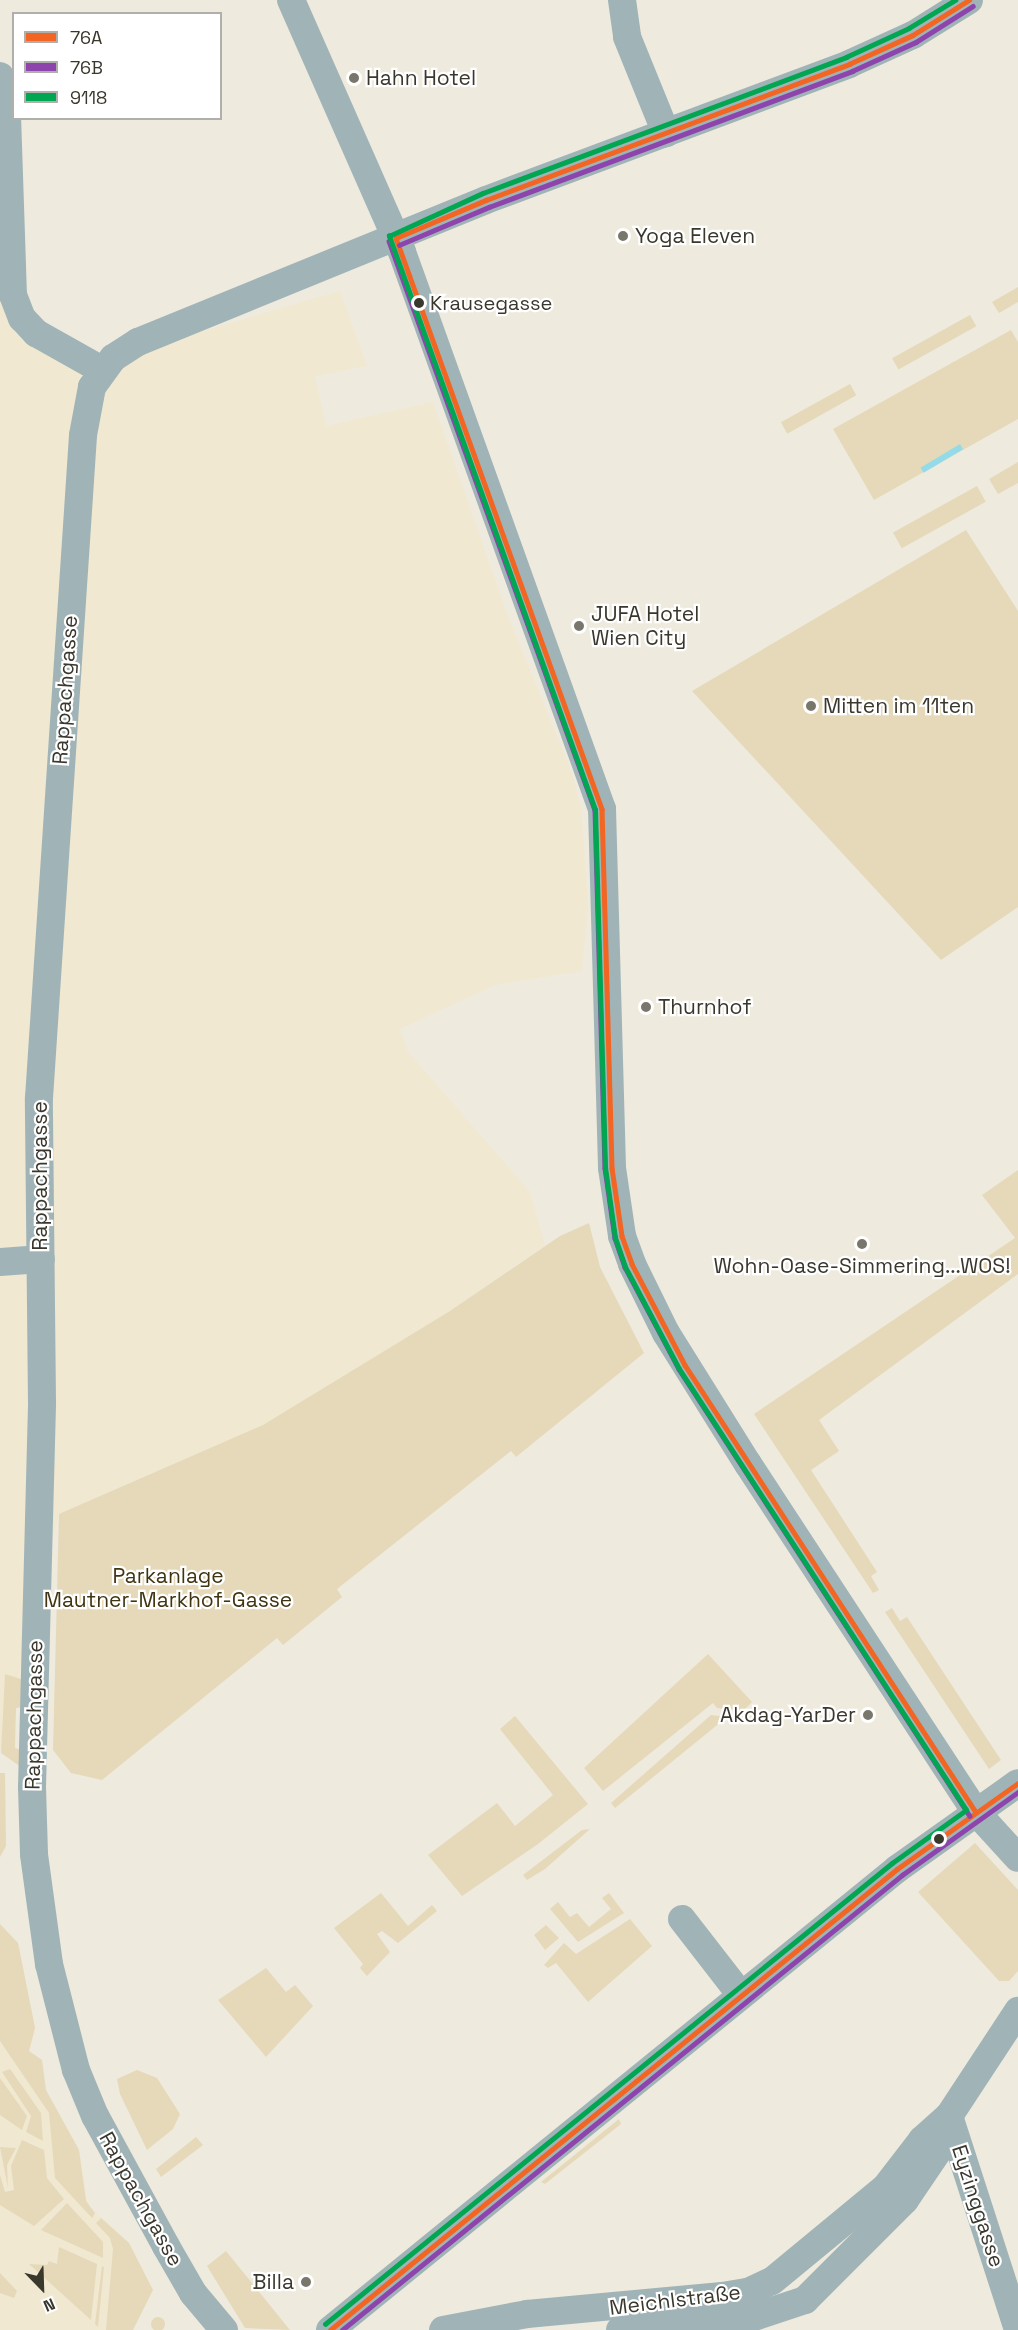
<!DOCTYPE html>
<html>
<head>
<meta charset="utf-8">
<style>
  body { margin:0 }
  #map { position:relative; width:1018px; height:2330px; overflow:hidden; background:#efeade; font-family:"Space Grotesk",sans-serif }
  div>[style] { position:absolute }
  [style*='--x'] { left:calc(var(--x)*1px); top:calc(var(--y)*1px); width:calc(var(--w)*1px); rotate:calc(var(--a)*1deg) }
  .built>* { inset:0; background:#f0e8d1 }
  .green>* { inset:0; background:#e5d9b9; transform-origin:0 0 }
  .round { border-radius:50% }
  .water>* { inset:0; background:#93dbe8; transform-origin:0 0 }
  .minor>* { height:28px; margin:-14px; padding:0 14px; transform-origin:14px; border-radius:14px; background:#a0b4b7 }
  .bus-1>* { height:4.5px; margin:-2.25px; padding:0 2.25px; transform-origin:2.25px; border-radius:2.25px; background:#f26522 }
  .bus-2>* { height:4.5px; margin:-2.25px; padding:0 2.25px; transform-origin:2.25px; border-radius:2.25px; background:#8e44ad }
  .bus-3>* { height:4.5px; margin:-2.25px; padding:0 2.25px; transform-origin:2.25px; border-radius:2.25px; background:#00a651 }
  .dots>* { width:16px; height:16px; translate:-50% -50%; box-sizing:border-box; border:3px solid #fff; border-radius:50% }
  span { translate:-50% -50%; white-space:nowrap; text-align:center; line-height:1.15; -webkit-text-stroke:4.5px #fff; paint-order:stroke }
  .bus-label { font-size:20px; color:#3a372d }
  .left { translate:0 -50%; text-align:left }
  .poi-label { font-size:21px; color:#3a372d }
  .right { translate:-100% -50%; text-align:right }
  .street-label { font-size:21px; color:#3a372d }
  .park-label { font-size:21px; color:#403411 }
  .legend { position:absolute; left:12px; top:12px; width:210px; height:108px; box-sizing:border-box; background:#fff; border:2px solid #b0afab; margin:0; padding:8px 10px; list-style:none; font-size:18px; color:#3a372d }
  .legend li { display:flex; align-items:center; gap:12px; height:30px }
  .legend b { width:30px; border:2px solid #b0afab }
  .north { position:absolute; left:12px; top:2258px; width:60px; height:60px; -webkit-text-stroke:4px #fff; paint-order:stroke; rotate:157deg; font-size:16px; font-weight:700; line-height:24px; text-align:center; color:#3a372d }
  .north::after { content:''; display:block; margin:auto; width:21px; height:27px; background:#3a372d; clip-path:polygon(50% 0,100% 100%,50% 72%,0 100%) }
</style>
</head>
<body>
<div id="map">
  <div class="built">
    <i style="clip-path:polygon(0 76px,13px 295px,89px 364px,340px 291px,367px 366px,315px 376px,326px 426px,433px 402px,505px 608px,572px 773px,581px 808px,588px 905px,582px 971px,495px 985px,400px 1029px,408px 1052px,530px 1192px,545px 1245px,450px 1311px,263px 1425px,59px 1514px,0 1751px)"></i>
    <i style="clip-path:polygon(0 1924px,18px 1943px,35px 2028px,29px 2051px,42px 2060px,46px 2090px,79px 2150px,88px 2205px,129px 2243px,153px 2290px,133px 2330px,0 2330px)"></i>
  </div>
  <div class="green">
    <i style="clip-path:polygon(1018px 287px,1018px 302px,999px 313px,992px 302px)"></i>
    <i style="left:970px;top:315px;width:13px;height:89px;rotate:61deg"></i>
    <i style="clip-path:polygon(1011px 330px,1018px 342px,1018px 419px,874px 500px,833px 429px)"></i>
    <i style="left:850px;top:384px;width:13px;height:79px;rotate:61deg"></i>
    <i style="clip-path:polygon(1018px 462px,1018px 483px,998px 494px,989px 479px)"></i>
    <i style="left:977px;top:486px;width:18px;height:96px;rotate:61deg"></i>
    <i style="clip-path:polygon(966px 530px,1018px 611px,1018px 907px,941px 960px,692px 691px)"></i>
    <i style="clip-path:polygon(1018px 1170px,1018px 1274px,819px 1420px,839px 1451px,811px 1470px,877px 1572px,871px 1576px,879px 1590px,873px 1593px,754px 1414px,1015px 1238px,982px 1195px)"></i>
    <i style="clip-path:polygon(589px 1223px,600px 1267px,644px 1353px,516px 1457px,511px 1451px,337px 1589px,342px 1597px,283px 1645px,277px 1638px,102px 1780px,71px 1773px,53px 1750px,59px 1514px,263px 1425px,450px 1311px,560px 1236px)"></i>
    <i style="clip-path:polygon(892px 1608px,900px 1621px,907px 1617px,1001px 1760px,989px 1769px,885px 1612px)"></i>
    <i style="clip-path:polygon(708px 1654px,752px 1702px,743px 1711px,717px 1708px,713px 1703px,603px 1791px,584px 1768px)"></i>
    <i style="clip-path:polygon(5px 1674px,21px 1679px,22px 1707px,16px 1708px,15px 1748px,21px 1750px,21px 1767px,1px 1753px)"></i>
    <i style="clip-path:polygon(711px 1715px,727px 1717px,615px 1808px,611px 1803px)"></i>
    <i style="clip-path:polygon(515px 1716px,588px 1804px,538px 1844px,462px 1896px,428px 1855px,497px 1803px,515px 1826px,553px 1795px,500px 1729px)"></i>
    <i style="clip-path:polygon(0 1773px,5px 1773px,6px 1846px,0 1857px)"></i>
    <i style="clip-path:polygon(590px 1829px,545px 1869px,527px 1880px,523px 1875px,582px 1830px)"></i>
    <i style="clip-path:polygon(975px 1843px,1018px 1890px,1018px 1971px,1009px 1981px,999px 1981px,918px 1892px)"></i>
    <i style="clip-path:polygon(381px 1893px,408px 1926px,432px 1905px,437px 1911px,398px 1943px,382px 1931px,377px 1934px,390px 1952px,367px 1976px,360px 1968px,363px 1964px,334px 1928px)"></i>
    <i style="clip-path:polygon(609px 1893px,624px 1913px,578px 1942px,550px 1909px,558px 1902px,570px 1917px,577px 1913px,589px 1927px,611px 1909px,602px 1898px)"></i>
    <i style="clip-path:polygon(630px 1919px,652px 1946px,588px 2002px,556px 1963px,548px 1968px,544px 1965px,564px 1943px,576px 1954px)"></i>
    <i style="clip-path:polygon(0 1924px,18px 1943px,35px 2028px,29px 2051px,42px 2060px,46px 2090px,79px 2150px,86px 2201px,95px 2213px,92px 2218px,55px 2178px,49px 2113px,0 2041px)"></i>
    <i style="clip-path:polygon(546px 1925px,559px 1938px,545px 1950px,534px 1935px)"></i>
    <i style="clip-path:polygon(266px 1968px,286px 1992px,295px 1985px,313px 2006px,266px 2057px,218px 2000px)"></i>
    <i style="clip-path:polygon(10px 2069px,41px 2113px,43px 2141px,26px 2132px,31px 2116px,2px 2072px)"></i>
    <i style="clip-path:polygon(137px 2070px,157px 2078px,180px 2114px,173px 2129px,147px 2150px,120px 2094px,117px 2079px)"></i>
    <i style="clip-path:polygon(0 2078px,27px 2116px,22px 2130px,0 2115px)"></i>
    <i style="clip-path:polygon(619px 2119px,621px 2124px,545px 2184px,541px 2182px)"></i>
    <i style="clip-path:polygon(196px 2137px,203px 2145px,161px 2177px,156px 2169px)"></i>
    <i style="clip-path:polygon(22px 2140px,44px 2150px,47px 2178px,64px 2199px,34px 2226px,0 2205px,0 2175px,5px 2192px,14px 2190px,11px 2166px)"></i>
    <i style="clip-path:polygon(0 2147px,16px 2148px,7px 2165px,8px 2188px)"></i>
    <i style="clip-path:polygon(67px 2203px,103px 2242px,103px 2258px,41px 2230px)"></i>
    <i style="clip-path:polygon(101px 2218px,129px 2243px,153px 2290px,133px 2330px,106px 2330px,113px 2249px,110px 2238px,96px 2223px)"></i>
    <i style="clip-path:polygon(59px 2247px,97px 2264px,91px 2320px,29px 2264px,47px 2265px,49px 2261px,57px 2264px)"></i>
    <i style="clip-path:polygon(226px 2251px,290px 2330px,245px 2328px,207px 2266px)"></i>
    <i style="clip-path:polygon(102px 2266px,104px 2267px,98px 2327px,95px 2324px)"></i>
    <i style="clip-path:polygon(0 2273px,17px 2291px,14px 2298px,0 2293px)"></i>
    <i class="round" style="left:151px;top:2317px;width:14px;height:14px"></i>
  </div>
  <div class="water">
    <i style="left:960px;top:444px;width:6px;height:46px;rotate:59deg"></i>
  </div>
  <div class="minor">
    <i style="--x:291;--y:0;--w:275;--a:66.2"></i>
    <i style="--x:402;--y:252;--w:592;--a:70.25"></i>
    <i style="--x:602;--y:809;--w:359;--a:88.4"></i>
    <i style="--x:612;--y:1168;--w:69;--a:81.6"></i>
    <i style="--x:622;--y:1236;--w:30;--a:70"></i>
    <i style="--x:632;--y:1264;--w:77;--a:63.8"></i>
    <i style="--x:666;--y:1333;--w:155;--a:58"></i>
    <i style="--x:748;--y:1464;--w:416;--a:56.8"></i>
    <i style="--x:976;--y:1812;--w:62;--a:47.6"></i>
    <i style="--x:622;--y:0;--w:37;--a:82"></i>
    <i style="--x:627;--y:37;--w:104;--a:67.9"></i>
    <i style="--x:0;--y:76;--w:40;--a:80"></i>
    <i style="--x:7;--y:115;--w:180;--a:88.1"></i>
    <i style="--x:13;--y:295;--w:25;--a:69"></i>
    <i style="--x:22;--y:318;--w:21;--a:47"></i>
    <i style="--x:36;--y:333;--w:76;--a:29.3"></i>
    <i style="--x:0;--y:1262;--w:41;--a:-4.2"></i>
    <i style="--x:682;--y:1919;--w:96;--a:52.2"></i>
    <i style="--x:949;--y:2116;--w:224;--a:72.1"></i>
    <i style="--x:224;--y:2330;--w:48;--a:-130"></i>
    <i style="--x:193;--y:2293;--w:54;--a:-119.9"></i>
    <i style="--x:166;--y:2246;--w:148;--a:-118.6"></i>
    <i style="--x:95;--y:2116;--w:50;--a:-112.4"></i>
    <i style="--x:76;--y:2070;--w:109;--a:-104.3"></i>
    <i style="--x:49;--y:1964;--w:111;--a:-97.8"></i>
    <i style="--x:34;--y:1854;--w:67;--a:-91.7"></i>
    <i style="--x:32;--y:1787;--w:385;--a:-88.5"></i>
    <i style="--x:42;--y:1402;--w:304;--a:-90.6"></i>
    <i style="--x:39;--y:1098;--w:664;--a:-86.2"></i>
    <i style="--x:83;--y:435;--w:49;--a:-79.4"></i>
    <i style="--x:92;--y:387;--w:36;--a:-54"></i>
    <i style="--x:113;--y:358;--w:30;--a:-33"></i>
    <i style="--x:138;--y:342;--w:376;--a:-22.2"></i>
    <i style="--x:486;--y:200;--w:388;--a:-20.5"></i>
    <i style="--x:849;--y:64;--w:70;--a:-24.4"></i>
    <i style="--x:913;--y:35;--w:66;--a:-32"></i>
    <i style="--x:330;--y:2330;--w:731;--a:-39.11"></i>
    <i style="--x:897;--y:1869;--w:148;--a:-35.4"></i>
    <i style="--x:443;--y:2330;--w:86;--a:-10.8"></i>
    <i style="--x:527;--y:2314;--w:196;--a:-5.3"></i>
    <i style="--x:722;--y:2296;--w:26;--a:-9"></i>
    <i style="--x:748;--y:2292;--w:26;--a:-25"></i>
    <i style="--x:772;--y:2281;--w:146;--a:-39.5"></i>
    <i style="--x:885;--y:2188;--w:61;--a:-52.4"></i>
    <i style="--x:922;--y:2140;--w:36;--a:-42"></i>
    <i style="--x:949;--y:2116;--w:126;--a:-56.7"></i>
    <i style="--x:620;--y:2330;--w:132;--a:-5.2"></i>
    <i style="--x:751;--y:2318;--w:57;--a:-18.4"></i>
    <i style="--x:805;--y:2300;--w:141;--a:-45"></i>
    <i style="--x:905;--y:2200;--w:59;--a:-56"></i>
    <i style="--x:938;--y:2151;--w:17;--a:-73"></i>
  </div>
  <div class="bus-1">
    <i style="--x:396;--y:238;--w:607;--a:70.16"></i>
    <i style="--x:602;--y:809;--w:359;--a:88.4"></i>
    <i style="--x:612;--y:1168;--w:69;--a:81.6"></i>
    <i style="--x:622;--y:1236;--w:30;--a:70"></i>
    <i style="--x:632;--y:1264;--w:114;--a:62.3"></i>
    <i style="--x:685;--y:1365;--w:533;--a:56.94"></i>
    <i style="--x:396;--y:238;--w:98;--a:-22.9"></i>
    <i style="--x:486;--y:200;--w:388;--a:-20.5"></i>
    <i style="--x:849;--y:64;--w:70;--a:-24.4"></i>
    <i style="--x:913;--y:35;--w:66;--a:-32"></i>
    <i style="--x:330;--y:2330;--w:731;--a:-39.11"></i>
    <i style="--x:897;--y:1869;--w:148;--a:-35.4"></i>
  </div>
  <div class="bus-2">
    <i style="--x:389;--y:241;--w:605;--a:70.1"></i>
    <i style="--x:595;--y:810;--w:358;--a:88.4"></i>
    <i style="--x:605;--y:1168;--w:71;--a:81.9"></i>
    <i style="--x:615;--y:1238;--w:31;--a:71"></i>
    <i style="--x:625;--y:1267;--w:115;--a:62.1"></i>
    <i style="--x:679;--y:1369;--w:533;--a:56.94"></i>
    <i style="--x:399;--y:245;--w:98;--a:-22.9"></i>
    <i style="--x:489;--y:207;--w:388;--a:-20.5"></i>
    <i style="--x:852;--y:71;--w:70;--a:-24.4"></i>
    <i style="--x:916;--y:42;--w:67;--a:-32.3"></i>
    <i style="--x:342;--y:2330;--w:722;--a:-39.09"></i>
    <i style="--x:902;--y:1875;--w:143;--a:-35.6"></i>
  </div>
  <div class="bus-3">
    <i style="--x:325;--y:2324;--w:731;--a:-39.11"></i>
    <i style="--x:892;--y:1863;--w:91;--a:-35.6"></i>
    <i style="--x:966;--y:1810;--w:526;--a:-123.06"></i>
    <i style="--x:679;--y:1369;--w:115;--a:-117.9"></i>
    <i style="--x:625;--y:1267;--w:31;--a:-109"></i>
    <i style="--x:615;--y:1238;--w:71;--a:-98.1"></i>
    <i style="--x:605;--y:1168;--w:358;--a:-91.6"></i>
    <i style="--x:595;--y:810;--w:610;--a:-109.74"></i>
    <i style="--x:389;--y:236;--w:103;--a:-24.6"></i>
    <i style="--x:483;--y:193;--w:388;--a:-20.5"></i>
    <i style="--x:846;--y:57;--w:69;--a:-24.7"></i>
    <i style="--x:909;--y:28;--w:54;--a:-31.3"></i>
  </div>
  <div class="dots">
    <i style="left:354px;top:78px;background:#79766b"></i>
    <i style="left:623px;top:236px;background:#79766b"></i>
    <i style="left:419px;top:303px;background:#3a372d"></i>
    <i style="left:579px;top:626px;background:#79766b"></i>
    <i style="left:811px;top:706px;background:#79766b"></i>
    <i style="left:646px;top:1007px;background:#79766b"></i>
    <i style="left:862px;top:1244px;background:#79766b"></i>
    <i style="left:868px;top:1715px;background:#79766b"></i>
    <i style="left:939px;top:1839px;background:#3a372d"></i>
    <i style="left:306px;top:2282px;background:#79766b"></i>
  </div>
  <div class="bus-label">
    <span class="left" style="left:430px;top:303px">Krausegasse</span>
  </div>
  <div class="poi-label">
    <span class="left" style="left:366px;top:78px">Hahn Hotel</span>
    <span class="left" style="left:635px;top:236px">Yoga Eleven</span>
    <span class="left" style="left:591px;top:626px">JUFA Hotel<br>Wien City</span>
    <span class="left" style="left:823px;top:706px">Mitten im 11ten</span>
    <span class="left" style="left:658px;top:1007px">Thurnhof</span>
    <span style="left:862px;top:1266px">Wohn-Oase-Simmering...WOS!</span>
    <span class="right" style="left:856px;top:1715px">Akdag-YarDer</span>
    <span class="right" style="left:294px;top:2282px">Billa</span>
  </div>
  <div class="street-label">
    <span style="left:65px;top:690px;rotate:-86deg">Rappachgasse</span>
    <span style="left:40px;top:1176px;rotate:-90deg">Rappachgasse</span>
    <span style="left:34px;top:1715px;rotate:-89deg">Rappachgasse</span>
    <span style="left:141px;top:2199px;rotate:61deg">Rappachgasse</span>
    <span style="left:978px;top:2206px;rotate:72deg">Eyzinggasse</span>
    <span style="left:675px;top:2300px;rotate:-7deg">Meichlstraße</span>
  </div>
  <div class="park-label">
    <span style="left:168px;top:1588px">Parkanlage<br>Mautner-Markhof-Gasse</span>
  </div>
  <ul class="legend">
  <li><b style="height:8px;background:#f26522"></b>76A</li>
  <li><b style="height:8px;background:#8e44ad"></b>76B</li>
  <li><b style="height:8px;background:#00a651"></b>9118</li>
  </ul>
  <div class="north">N</div>
</div>
</body>
</html>
